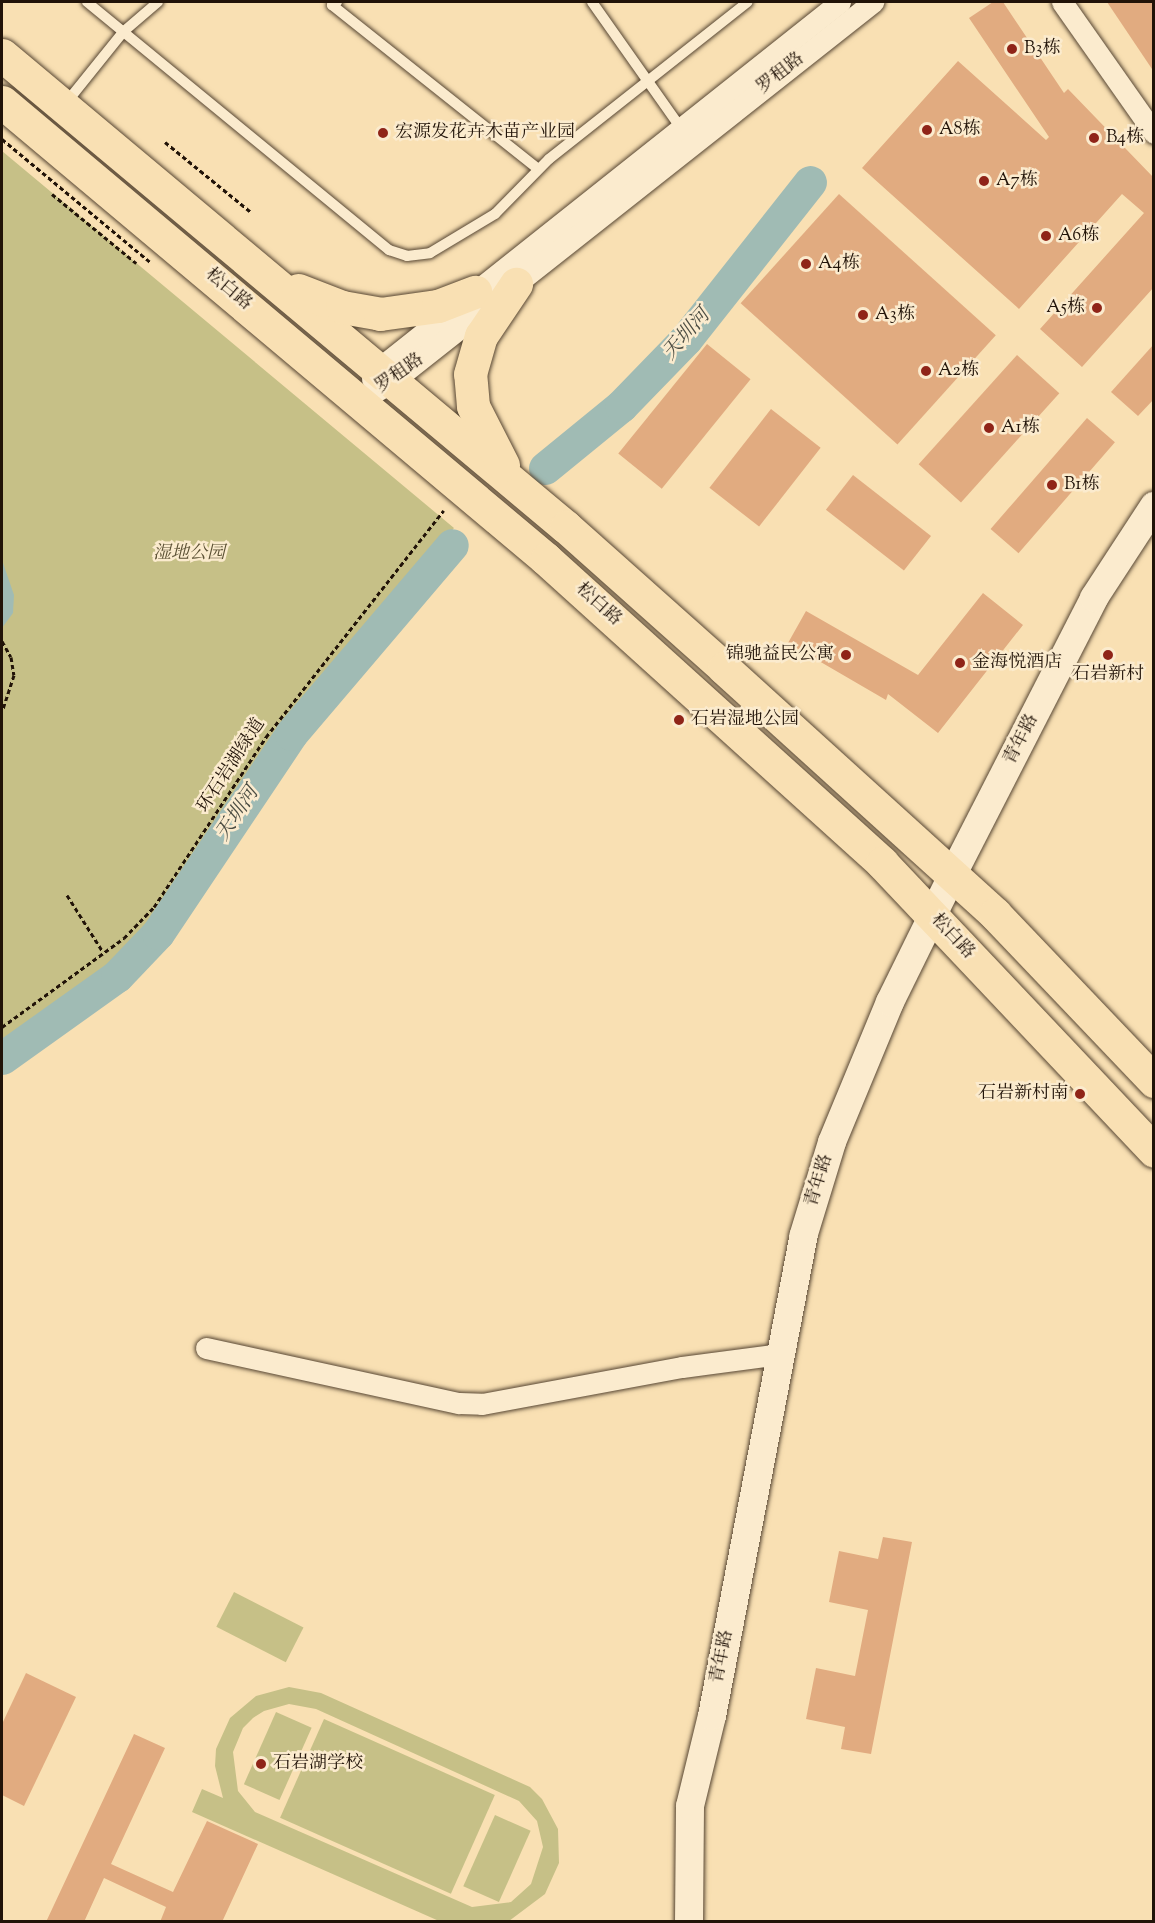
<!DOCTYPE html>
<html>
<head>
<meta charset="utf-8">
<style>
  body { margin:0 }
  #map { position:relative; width:1155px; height:1923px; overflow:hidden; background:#f9e0b3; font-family:"Sorts Mill Goudy","Noto Serif SC",serif }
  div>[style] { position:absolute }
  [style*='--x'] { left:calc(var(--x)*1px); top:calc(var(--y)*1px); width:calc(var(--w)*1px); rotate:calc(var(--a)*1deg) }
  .green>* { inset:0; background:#c6c087; transform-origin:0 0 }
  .water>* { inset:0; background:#a0bbb4 }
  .river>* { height:33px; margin:-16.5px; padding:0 16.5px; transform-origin:16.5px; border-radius:16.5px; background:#a0bbb4 }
  .building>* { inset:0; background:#e1ab80; transform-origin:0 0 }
  .path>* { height:3px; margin-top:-1.5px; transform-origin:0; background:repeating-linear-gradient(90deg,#211308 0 4.5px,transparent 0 7.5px) }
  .roads { filter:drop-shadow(0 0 2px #574633) drop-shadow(0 0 2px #574633) }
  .lane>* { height:10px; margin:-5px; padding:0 5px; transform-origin:5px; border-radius:5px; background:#fbebce }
  .street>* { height:21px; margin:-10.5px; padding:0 10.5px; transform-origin:10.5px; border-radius:10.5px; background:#fbebce }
  .secondary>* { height:28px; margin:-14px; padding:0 14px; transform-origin:14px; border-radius:14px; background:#fbebce }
  .primary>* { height:33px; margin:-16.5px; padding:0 16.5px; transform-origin:16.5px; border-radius:16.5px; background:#f9e0b3 }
  .dots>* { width:16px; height:16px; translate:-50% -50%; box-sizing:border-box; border:3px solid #fbebce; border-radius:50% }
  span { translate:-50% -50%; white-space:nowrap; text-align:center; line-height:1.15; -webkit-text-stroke:5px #fbebce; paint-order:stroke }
  .poi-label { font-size:18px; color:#211308 }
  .left { translate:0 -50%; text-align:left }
  .right { translate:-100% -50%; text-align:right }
  .street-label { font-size:18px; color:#211308 }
  .park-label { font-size:18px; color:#5b5034; font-style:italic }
  .water-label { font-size:20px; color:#4d4e44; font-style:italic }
  .frame { position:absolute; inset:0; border:3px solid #211308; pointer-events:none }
</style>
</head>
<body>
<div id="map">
  <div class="green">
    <i style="clip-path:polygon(2px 151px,454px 528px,285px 731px,151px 930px,111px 974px,2px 1048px)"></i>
    <i style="left:234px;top:1592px;width:78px;height:39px;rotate:27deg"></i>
    <i style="clip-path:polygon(evenodd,289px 1687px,321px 1693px,530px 1787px,542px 1799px,558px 1829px,559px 1863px,545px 1894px,509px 1921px,439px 1921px,192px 1812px,202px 1789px,223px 1798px,215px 1766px,216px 1749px,230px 1718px,256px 1696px,289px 1687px,289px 1704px,316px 1709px,519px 1801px,537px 1821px,543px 1847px,531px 1884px,511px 1902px,472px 1907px,255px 1812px,238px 1791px,233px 1752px,243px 1728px,253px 1718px,264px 1711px,289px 1704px)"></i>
    <i style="left:276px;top:1712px;width:39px;height:79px;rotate:24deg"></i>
    <i style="left:324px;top:1719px;width:187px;height:108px;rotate:24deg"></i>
    <i style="left:495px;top:1815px;width:39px;height:78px;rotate:24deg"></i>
  </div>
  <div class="water">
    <i style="clip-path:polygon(2px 560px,14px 595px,13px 613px,2px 628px)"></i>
  </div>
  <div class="river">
    <i style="--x:545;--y:468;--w:98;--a:-39.2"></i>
    <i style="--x:621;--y:406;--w:93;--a:-45.9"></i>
    <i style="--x:686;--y:339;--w:200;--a:-51.7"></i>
    <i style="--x:2;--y:1058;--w:141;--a:-35.5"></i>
    <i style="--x:117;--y:976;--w:59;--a:-46.4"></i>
    <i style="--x:158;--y:933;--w:239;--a:-56.2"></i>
    <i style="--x:291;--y:734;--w:248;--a:-49.6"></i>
  </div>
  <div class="building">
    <i style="clip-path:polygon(993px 2px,1003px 2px,1064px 93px,1068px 89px,1154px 178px,1154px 287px,1082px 367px,1040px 329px,1144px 213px,1122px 194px,1019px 309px,862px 168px,958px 61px,1046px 140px,1049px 137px,969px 18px)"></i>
    <i style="clip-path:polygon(1107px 2px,1154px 2px,1154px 72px)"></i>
    <i style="left:839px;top:194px;width:211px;height:147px;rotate:42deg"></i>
    <i style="left:707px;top:344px;width:56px;height:141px;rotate:39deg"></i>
    <i style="clip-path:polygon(1154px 344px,1154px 399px,1138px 416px,1111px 392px)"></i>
    <i style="left:1017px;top:355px;width:57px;height:147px;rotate:42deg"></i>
    <i style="left:771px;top:409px;width:63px;height:100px;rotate:38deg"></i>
    <i style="left:1087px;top:418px;width:37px;height:147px;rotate:41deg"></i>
    <i style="left:853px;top:475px;width:99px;height:44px;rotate:38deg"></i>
    <i style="clip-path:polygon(983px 593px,1023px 625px,938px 733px,888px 694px,886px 700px,788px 643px,806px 611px,918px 675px)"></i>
    <i style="clip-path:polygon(883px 1537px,912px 1542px,871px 1754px,841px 1749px,845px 1727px,806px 1719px,816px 1668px,855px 1676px,868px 1610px,829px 1602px,839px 1551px,878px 1559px)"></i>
    <i style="clip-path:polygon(26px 1673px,76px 1697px,24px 1806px,2px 1795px,2px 1724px)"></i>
    <i style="clip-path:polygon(134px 1734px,165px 1748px,111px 1864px,173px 1892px,207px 1821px,258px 1844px,222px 1922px,160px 1922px,166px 1907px,104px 1878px,84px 1922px,46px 1922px)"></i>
  </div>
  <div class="path">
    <i style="--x:2;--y:139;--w:192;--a:39.7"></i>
    <i style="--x:165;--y:142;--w:112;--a:39.2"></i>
    <i style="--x:52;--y:194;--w:109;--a:39.4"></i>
    <i style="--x:2;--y:641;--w:18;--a:61"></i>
    <i style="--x:11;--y:657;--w:18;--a:81"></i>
    <i style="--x:14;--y:675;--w:38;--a:108"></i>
    <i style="--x:67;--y:895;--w:67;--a:57.7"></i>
    <i style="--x:2;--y:1027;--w:151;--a:-36.1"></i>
    <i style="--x:124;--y:938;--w:43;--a:-45.9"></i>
    <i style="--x:154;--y:907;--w:204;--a:-56.6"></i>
    <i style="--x:266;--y:737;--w:288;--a:-51.9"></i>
  </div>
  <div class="roads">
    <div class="lane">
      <i style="--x:87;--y:2;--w:391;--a:39.4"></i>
      <i style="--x:389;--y:250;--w:19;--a:18"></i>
      <i style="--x:407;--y:256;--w:23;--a:-7"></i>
      <i style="--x:430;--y:253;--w:76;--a:-31"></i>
      <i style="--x:495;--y:214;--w:77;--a:-45.5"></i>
      <i style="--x:549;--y:159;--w:253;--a:-38.3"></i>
      <i style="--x:337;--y:2;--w:6;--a:149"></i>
      <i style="--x:332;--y:5;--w:263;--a:38.5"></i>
      <i style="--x:592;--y:2;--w:154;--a:54.8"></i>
      <i style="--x:66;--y:103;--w:91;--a:-51.2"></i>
      <i style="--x:123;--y:32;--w:46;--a:-40.6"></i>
    </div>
    <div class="street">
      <i style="--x:1062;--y:2;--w:160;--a:54.9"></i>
      <i style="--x:372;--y:379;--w:12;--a:-59"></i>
      <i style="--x:378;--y:369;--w:590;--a:-38.46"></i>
      <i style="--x:360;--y:401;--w:39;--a:-31"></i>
      <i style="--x:393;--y:381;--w:612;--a:-38.29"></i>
      <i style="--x:206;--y:1348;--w:259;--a:12.3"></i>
      <i style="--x:459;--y:1403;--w:23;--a:2"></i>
      <i style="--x:482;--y:1404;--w:203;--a:-10.5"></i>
      <i style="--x:682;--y:1367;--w:100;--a:-7.5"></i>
    </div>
    <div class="secondary">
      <i style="--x:689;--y:1922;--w:116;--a:-89.5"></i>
      <i style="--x:690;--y:1806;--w:93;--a:-76.3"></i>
      <i style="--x:712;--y:1716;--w:488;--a:-79.2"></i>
      <i style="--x:803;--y:1237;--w:99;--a:-73"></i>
      <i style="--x:832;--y:1142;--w:152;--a:-67.5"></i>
      <i style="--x:890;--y:1002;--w:143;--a:-63.8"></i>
      <i style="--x:953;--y:874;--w:310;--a:-62.9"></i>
      <i style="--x:1094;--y:598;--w:110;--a:-56.9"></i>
    </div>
    <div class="primary">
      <i style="--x:2;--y:55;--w:735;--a:39.93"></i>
      <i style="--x:566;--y:527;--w:212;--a:41.7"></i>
      <i style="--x:724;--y:668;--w:366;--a:42.2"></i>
      <i style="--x:995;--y:914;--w:231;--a:46.4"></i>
      <i style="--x:2;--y:102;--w:710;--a:40.03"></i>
      <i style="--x:546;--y:559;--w:453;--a:42.1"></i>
      <i style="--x:882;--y:863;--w:396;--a:46.6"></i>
      <i style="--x:298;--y:290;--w:47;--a:21.1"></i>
      <i style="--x:342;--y:307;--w:39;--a:10"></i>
      <i style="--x:380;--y:314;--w:59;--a:-7.9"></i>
      <i style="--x:438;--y:306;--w:40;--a:-21"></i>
      <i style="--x:503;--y:465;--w:66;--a:-117"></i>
      <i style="--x:473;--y:406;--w:32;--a:-95"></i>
      <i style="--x:470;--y:374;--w:40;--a:-74"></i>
      <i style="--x:481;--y:336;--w:63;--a:-56.1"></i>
    </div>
  </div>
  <div class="dots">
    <i style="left:1012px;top:49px;background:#8f2418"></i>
    <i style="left:927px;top:130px;background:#8f2418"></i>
    <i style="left:383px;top:133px;background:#8f2418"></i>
    <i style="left:1094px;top:138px;background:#8f2418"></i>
    <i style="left:984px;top:181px;background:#8f2418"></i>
    <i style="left:1046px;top:236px;background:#8f2418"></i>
    <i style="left:806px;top:264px;background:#8f2418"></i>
    <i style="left:1097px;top:308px;background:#8f2418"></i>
    <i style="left:863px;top:315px;background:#8f2418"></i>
    <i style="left:926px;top:371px;background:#8f2418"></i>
    <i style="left:989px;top:428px;background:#8f2418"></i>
    <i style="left:1052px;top:485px;background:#8f2418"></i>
    <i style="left:846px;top:655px;background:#8f2418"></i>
    <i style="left:1108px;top:655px;background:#8f2418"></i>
    <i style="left:960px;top:663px;background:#8f2418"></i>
    <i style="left:679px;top:720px;background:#8f2418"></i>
    <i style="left:1080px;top:1094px;background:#8f2418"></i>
    <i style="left:261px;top:1764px;background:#8f2418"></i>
  </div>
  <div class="poi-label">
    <span class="left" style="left:1024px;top:49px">B3栋</span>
    <span class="left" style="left:939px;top:130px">A8栋</span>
    <span class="left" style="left:395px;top:133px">宏源发花卉木苗产业园</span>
    <span class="left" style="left:1106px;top:138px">B4栋</span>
    <span class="left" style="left:996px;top:181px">A7栋</span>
    <span class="left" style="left:1058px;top:236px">A6栋</span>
    <span class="left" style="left:818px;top:264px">A4栋</span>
    <span class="right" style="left:1085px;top:308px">A5栋</span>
    <span class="left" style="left:875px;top:315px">A3栋</span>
    <span class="left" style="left:938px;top:371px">A2栋</span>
    <span class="left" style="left:1001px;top:428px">A1栋</span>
    <span class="left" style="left:1064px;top:485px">B1栋</span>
    <span class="right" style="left:834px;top:655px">锦驰益民公寓</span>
    <span class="left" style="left:972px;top:663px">金海悦酒店</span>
    <span style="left:1108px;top:675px">石岩新村</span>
    <span class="left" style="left:691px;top:720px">石岩湿地公园</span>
    <span class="right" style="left:1068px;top:1094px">石岩新村南</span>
    <span class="left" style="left:273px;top:1764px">石岩湖学校</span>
  </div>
  <div class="street-label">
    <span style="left:781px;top:74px;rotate:-38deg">罗租路</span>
    <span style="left:228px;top:290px;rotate:40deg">松白路</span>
    <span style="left:400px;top:374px;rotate:-35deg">罗租路</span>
    <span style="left:598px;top:605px;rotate:42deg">松白路</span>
    <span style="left:1022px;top:740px;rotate:-63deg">青年路</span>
    <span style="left:232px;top:766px;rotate:-57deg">环石岩湖绿道</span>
    <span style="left:952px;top:937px;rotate:47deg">松白路</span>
    <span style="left:820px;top:1181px;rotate:-73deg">青年路</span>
    <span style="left:723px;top:1657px;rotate:-79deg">青年路</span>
  </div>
  <div class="park-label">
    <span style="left:189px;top:554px">湿地公园</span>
  </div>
  <div class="water-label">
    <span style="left:687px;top:335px;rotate:-49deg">天圳河</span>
    <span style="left:238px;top:814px;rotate:-56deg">天圳河</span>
  </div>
  <div class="frame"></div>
</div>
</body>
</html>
